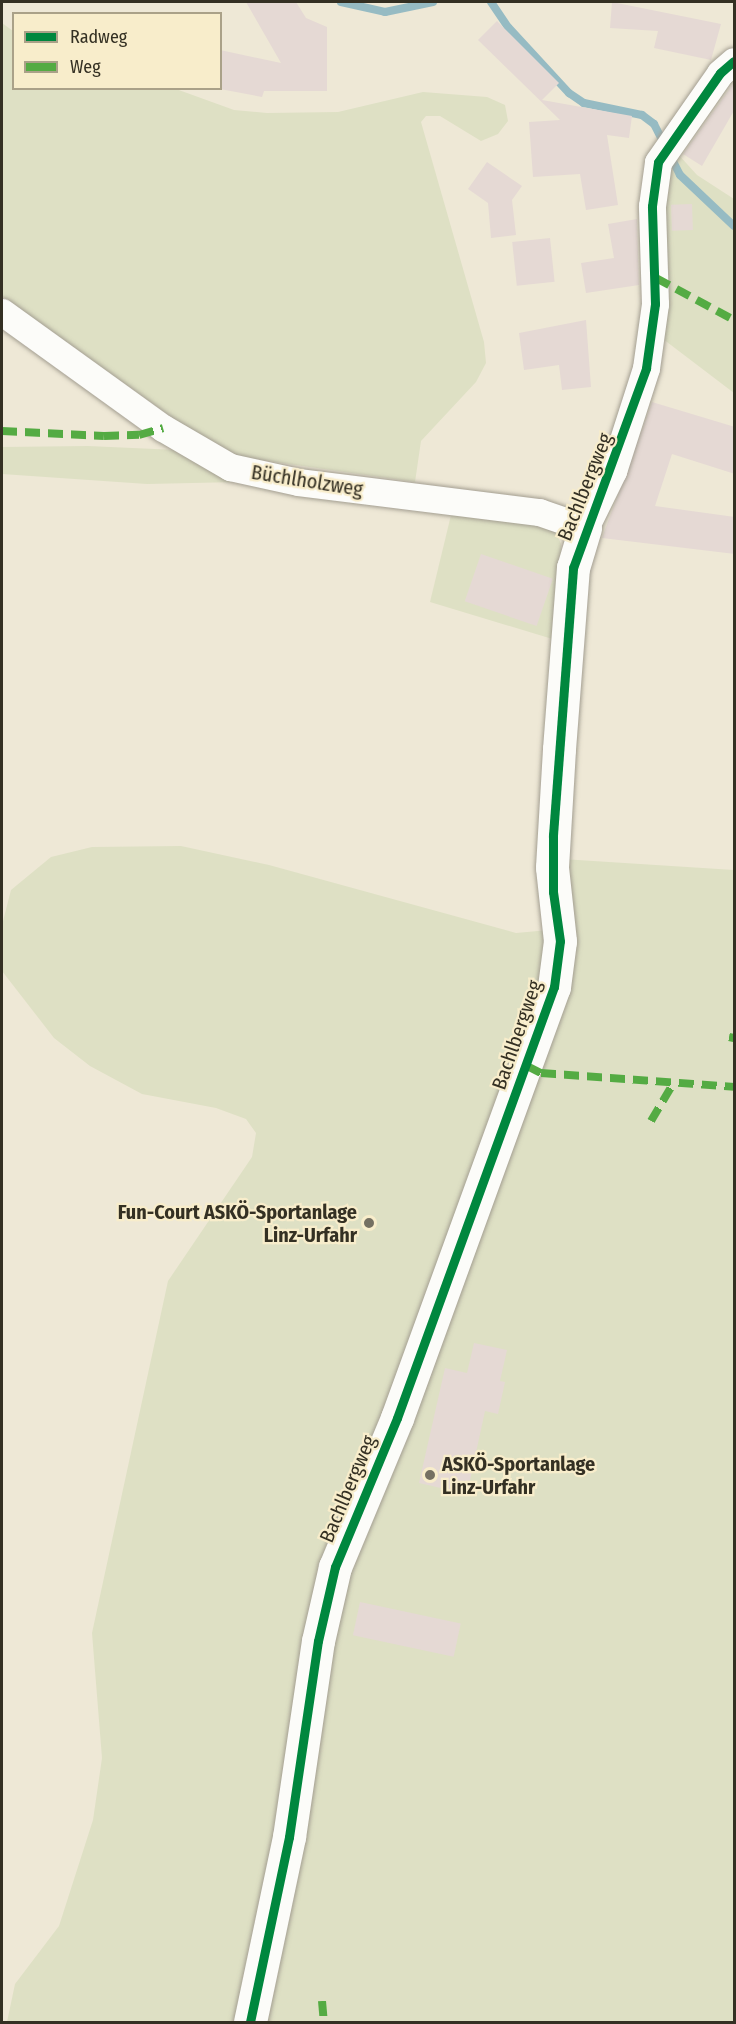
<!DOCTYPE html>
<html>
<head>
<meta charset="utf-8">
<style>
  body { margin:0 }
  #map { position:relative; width:736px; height:2024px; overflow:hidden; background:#eee8d6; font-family:"Fira Sans Condensed",sans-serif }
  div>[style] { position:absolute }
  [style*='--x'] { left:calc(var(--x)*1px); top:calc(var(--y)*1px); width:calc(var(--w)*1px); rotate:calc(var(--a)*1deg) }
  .green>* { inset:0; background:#dee0c4 }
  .stream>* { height:8px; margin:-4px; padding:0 4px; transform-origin:4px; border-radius:4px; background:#96bbc3 }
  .building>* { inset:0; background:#e5d9d4; transform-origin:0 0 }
  .roads { filter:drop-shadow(0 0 2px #a39e91) drop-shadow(0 0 2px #a39e91) }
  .minor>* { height:27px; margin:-13.5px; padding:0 13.5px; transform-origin:13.5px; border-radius:13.5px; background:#fcfcf9 }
  .tertiary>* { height:33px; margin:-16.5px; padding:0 16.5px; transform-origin:16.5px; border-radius:16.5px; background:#fcfcf9 }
  .quiet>* { height:8px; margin-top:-4px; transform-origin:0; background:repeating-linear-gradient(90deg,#54ab43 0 15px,transparent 0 23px) }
  .cycleway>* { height:9px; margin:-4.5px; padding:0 4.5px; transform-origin:4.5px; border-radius:4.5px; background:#00873e }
  .dots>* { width:16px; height:16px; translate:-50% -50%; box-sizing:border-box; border:3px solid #f8edcb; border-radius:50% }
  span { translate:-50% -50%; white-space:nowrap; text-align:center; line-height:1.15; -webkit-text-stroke:4.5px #f8edcb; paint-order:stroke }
  .street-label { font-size:20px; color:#343023 }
  .poi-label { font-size:20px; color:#343023; font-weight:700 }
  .right { translate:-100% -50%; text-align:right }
  .left { translate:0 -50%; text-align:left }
  .frame { position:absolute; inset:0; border:3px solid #343023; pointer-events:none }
  .legend { position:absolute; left:12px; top:12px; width:210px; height:78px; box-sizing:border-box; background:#f8edcb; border:2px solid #aaa188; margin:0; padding:8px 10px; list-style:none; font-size:18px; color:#343023 }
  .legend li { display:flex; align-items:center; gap:12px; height:30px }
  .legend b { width:30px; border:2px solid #aaa188 }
</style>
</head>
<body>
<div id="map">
  <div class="green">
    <i style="clip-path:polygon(2px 23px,13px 31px,14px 88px,176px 89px,234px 110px,267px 113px,338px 112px,423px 92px,487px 97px,505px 105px,508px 121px,498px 134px,481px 141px,440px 116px,426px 116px,421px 122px,484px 342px,486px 363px,476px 382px,421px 441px,415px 482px,240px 457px,177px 421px,2px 296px)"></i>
    <i style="clip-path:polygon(677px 153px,697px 175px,734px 199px,734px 393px,663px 339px,669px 276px,662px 219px,667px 174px)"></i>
    <i style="clip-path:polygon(88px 446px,177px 450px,238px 482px,147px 484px,2px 474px,2px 447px)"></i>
    <i style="clip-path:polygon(452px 511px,525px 520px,555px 530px,561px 544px,559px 641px,430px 602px)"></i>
    <i style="clip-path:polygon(181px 846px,269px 865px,516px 933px,549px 930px,562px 859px,734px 870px,734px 2022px,7px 2022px,15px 1984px,59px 1926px,93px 1820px,102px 1758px,92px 1633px,168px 1281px,252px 1157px,256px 1133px,246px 1119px,216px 1108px,142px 1094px,90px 1066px,54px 1038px,2px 971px,2px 925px,11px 890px,51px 857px,92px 847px)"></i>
  </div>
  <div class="stream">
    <i style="--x:341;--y:2;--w:45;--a:12.8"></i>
    <i style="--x:385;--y:12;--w:49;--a:-11.8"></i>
    <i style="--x:491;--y:2;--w:30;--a:56"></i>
    <i style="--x:508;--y:27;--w:90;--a:47.3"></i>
    <i style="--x:569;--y:93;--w:18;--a:34"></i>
    <i style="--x:584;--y:103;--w:59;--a:11.7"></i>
    <i style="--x:642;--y:115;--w:15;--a:37"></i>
    <i style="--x:654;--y:124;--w:57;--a:63"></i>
    <i style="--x:680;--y:175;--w:74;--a:43.4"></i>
  </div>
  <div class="building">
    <i style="clip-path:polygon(246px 2px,296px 2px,306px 18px,327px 27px,327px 91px,264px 91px,262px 97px,220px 89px,220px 50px,281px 63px)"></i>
    <i style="clip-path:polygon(612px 2px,721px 24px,711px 60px,654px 48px,658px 31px,610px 28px)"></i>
    <i style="clip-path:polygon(497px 21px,559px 83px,542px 100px,632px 116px,629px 138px,607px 135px,618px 205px,586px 210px,580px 174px,533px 177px,529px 122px,560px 120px,478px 40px)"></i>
    <i style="clip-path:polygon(735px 81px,735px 109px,702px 166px,683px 154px)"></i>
    <i style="clip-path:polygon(487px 162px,522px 186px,512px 200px,516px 235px,491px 238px,488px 203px,468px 189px)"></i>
    <i style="left:692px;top:204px;width:26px;height:21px;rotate:88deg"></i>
    <i style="clip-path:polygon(637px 219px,639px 285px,586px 293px,581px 263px,614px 258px,608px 224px)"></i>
    <i style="left:550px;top:238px;width:44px;height:38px;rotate:84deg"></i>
    <i style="clip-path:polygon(586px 320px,591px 387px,562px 390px,559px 365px,524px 370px,519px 333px)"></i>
    <i style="clip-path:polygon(652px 402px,735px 427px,735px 474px,672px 454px,655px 506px,735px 517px,735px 554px,602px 538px)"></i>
    <i style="left:481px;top:554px;width:76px;height:50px;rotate:19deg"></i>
    <i style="clip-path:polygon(474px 1343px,507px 1350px,500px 1381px,505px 1382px,498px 1414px,485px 1411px,467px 1494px,419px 1483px,445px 1368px,467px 1373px)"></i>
    <i style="left:360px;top:1602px;width:103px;height:34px;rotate:12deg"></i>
  </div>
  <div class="roads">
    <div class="minor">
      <i style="--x:2;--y:312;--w:198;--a:35.8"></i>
      <i style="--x:163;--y:428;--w:78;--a:30.2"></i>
      <i style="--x:230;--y:467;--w:70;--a:12.4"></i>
      <i style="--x:298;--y:482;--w:243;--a:7.1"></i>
      <i style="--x:539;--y:512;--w:49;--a:19.2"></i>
      <i style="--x:585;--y:528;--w:64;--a:-63.8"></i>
      <i style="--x:613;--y:471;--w:108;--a:-72.2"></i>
      <i style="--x:646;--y:368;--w:65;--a:-82"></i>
      <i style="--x:655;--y:304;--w:98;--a:-91.8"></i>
      <i style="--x:652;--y:206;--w:44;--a:-82.2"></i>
      <i style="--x:658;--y:162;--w:108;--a:-55.1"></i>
      <i style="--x:720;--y:73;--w:18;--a:-41"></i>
    </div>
    <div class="tertiary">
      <i style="--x:250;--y:2022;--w:189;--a:-78.1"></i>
      <i style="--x:289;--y:1837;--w:198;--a:-81.6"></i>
      <i style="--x:318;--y:1641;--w:76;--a:-77.1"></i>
      <i style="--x:335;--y:1567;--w:161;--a:-67.4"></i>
      <i style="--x:397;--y:1418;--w:459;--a:-70"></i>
      <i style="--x:554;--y:987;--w:46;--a:-82.6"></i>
      <i style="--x:560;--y:941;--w:74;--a:-96.2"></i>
      <i style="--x:552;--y:867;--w:118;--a:-86.6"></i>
      <i style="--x:559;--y:749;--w:182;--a:-85.6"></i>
      <i style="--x:573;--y:568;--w:42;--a:-73.3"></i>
    </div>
  </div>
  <div class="quiet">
    <i style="--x:656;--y:278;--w:89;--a:28.3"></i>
    <i style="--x:2;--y:431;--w:102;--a:2.8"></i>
    <i style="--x:104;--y:436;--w:35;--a:-2"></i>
    <i style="--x:139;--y:435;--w:25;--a:-16"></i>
    <i style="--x:729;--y:1037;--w:5;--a:11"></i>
    <i style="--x:527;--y:1066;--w:16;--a:27"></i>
    <i style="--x:541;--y:1073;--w:194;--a:4.1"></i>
    <i style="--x:651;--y:1121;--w:43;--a:-59.3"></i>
    <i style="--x:322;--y:2001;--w:21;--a:85"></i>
  </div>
  <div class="cycleway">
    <i style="--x:250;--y:2022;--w:189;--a:-78.1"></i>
    <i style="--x:289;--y:1837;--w:198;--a:-81.6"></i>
    <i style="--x:318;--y:1641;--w:76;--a:-77.1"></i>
    <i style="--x:335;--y:1567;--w:161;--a:-67.4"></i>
    <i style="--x:397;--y:1418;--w:459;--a:-70"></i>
    <i style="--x:554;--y:987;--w:46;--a:-82.6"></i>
    <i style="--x:560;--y:941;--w:49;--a:-98.1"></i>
    <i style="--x:553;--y:892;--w:57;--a:-90"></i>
    <i style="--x:553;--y:835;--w:268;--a:-85.7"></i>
    <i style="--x:573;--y:568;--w:213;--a:-69.9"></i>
    <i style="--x:646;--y:368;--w:65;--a:-82"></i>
    <i style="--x:655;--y:304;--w:98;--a:-91.8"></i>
    <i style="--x:652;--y:206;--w:44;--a:-82.2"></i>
    <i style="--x:658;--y:162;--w:108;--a:-55.1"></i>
    <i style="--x:720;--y:73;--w:18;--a:-41"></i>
  </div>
  <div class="dots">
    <i style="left:369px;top:1223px;background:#757062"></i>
    <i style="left:430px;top:1475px;background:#757062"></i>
  </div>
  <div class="street-label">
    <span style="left:307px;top:481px;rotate:9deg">Büchlholzweg</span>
    <span style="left:585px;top:487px;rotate:-68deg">Bachlbergweg</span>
    <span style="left:517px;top:1035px;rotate:-71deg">Bachlbergweg</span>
    <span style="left:348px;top:1489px;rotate:-67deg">Bachlbergweg</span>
  </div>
  <div class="poi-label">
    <span class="right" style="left:357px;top:1224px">Fun-Court ASKÖ-Sportanlage<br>Linz-Urfahr</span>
    <span class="left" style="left:442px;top:1476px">ASKÖ-Sportanlage<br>Linz-Urfahr</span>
  </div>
  <div class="frame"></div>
  <ul class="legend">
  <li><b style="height:8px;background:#00873e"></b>Radweg</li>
  <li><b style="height:8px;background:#54ab43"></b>Weg</li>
  </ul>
</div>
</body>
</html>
